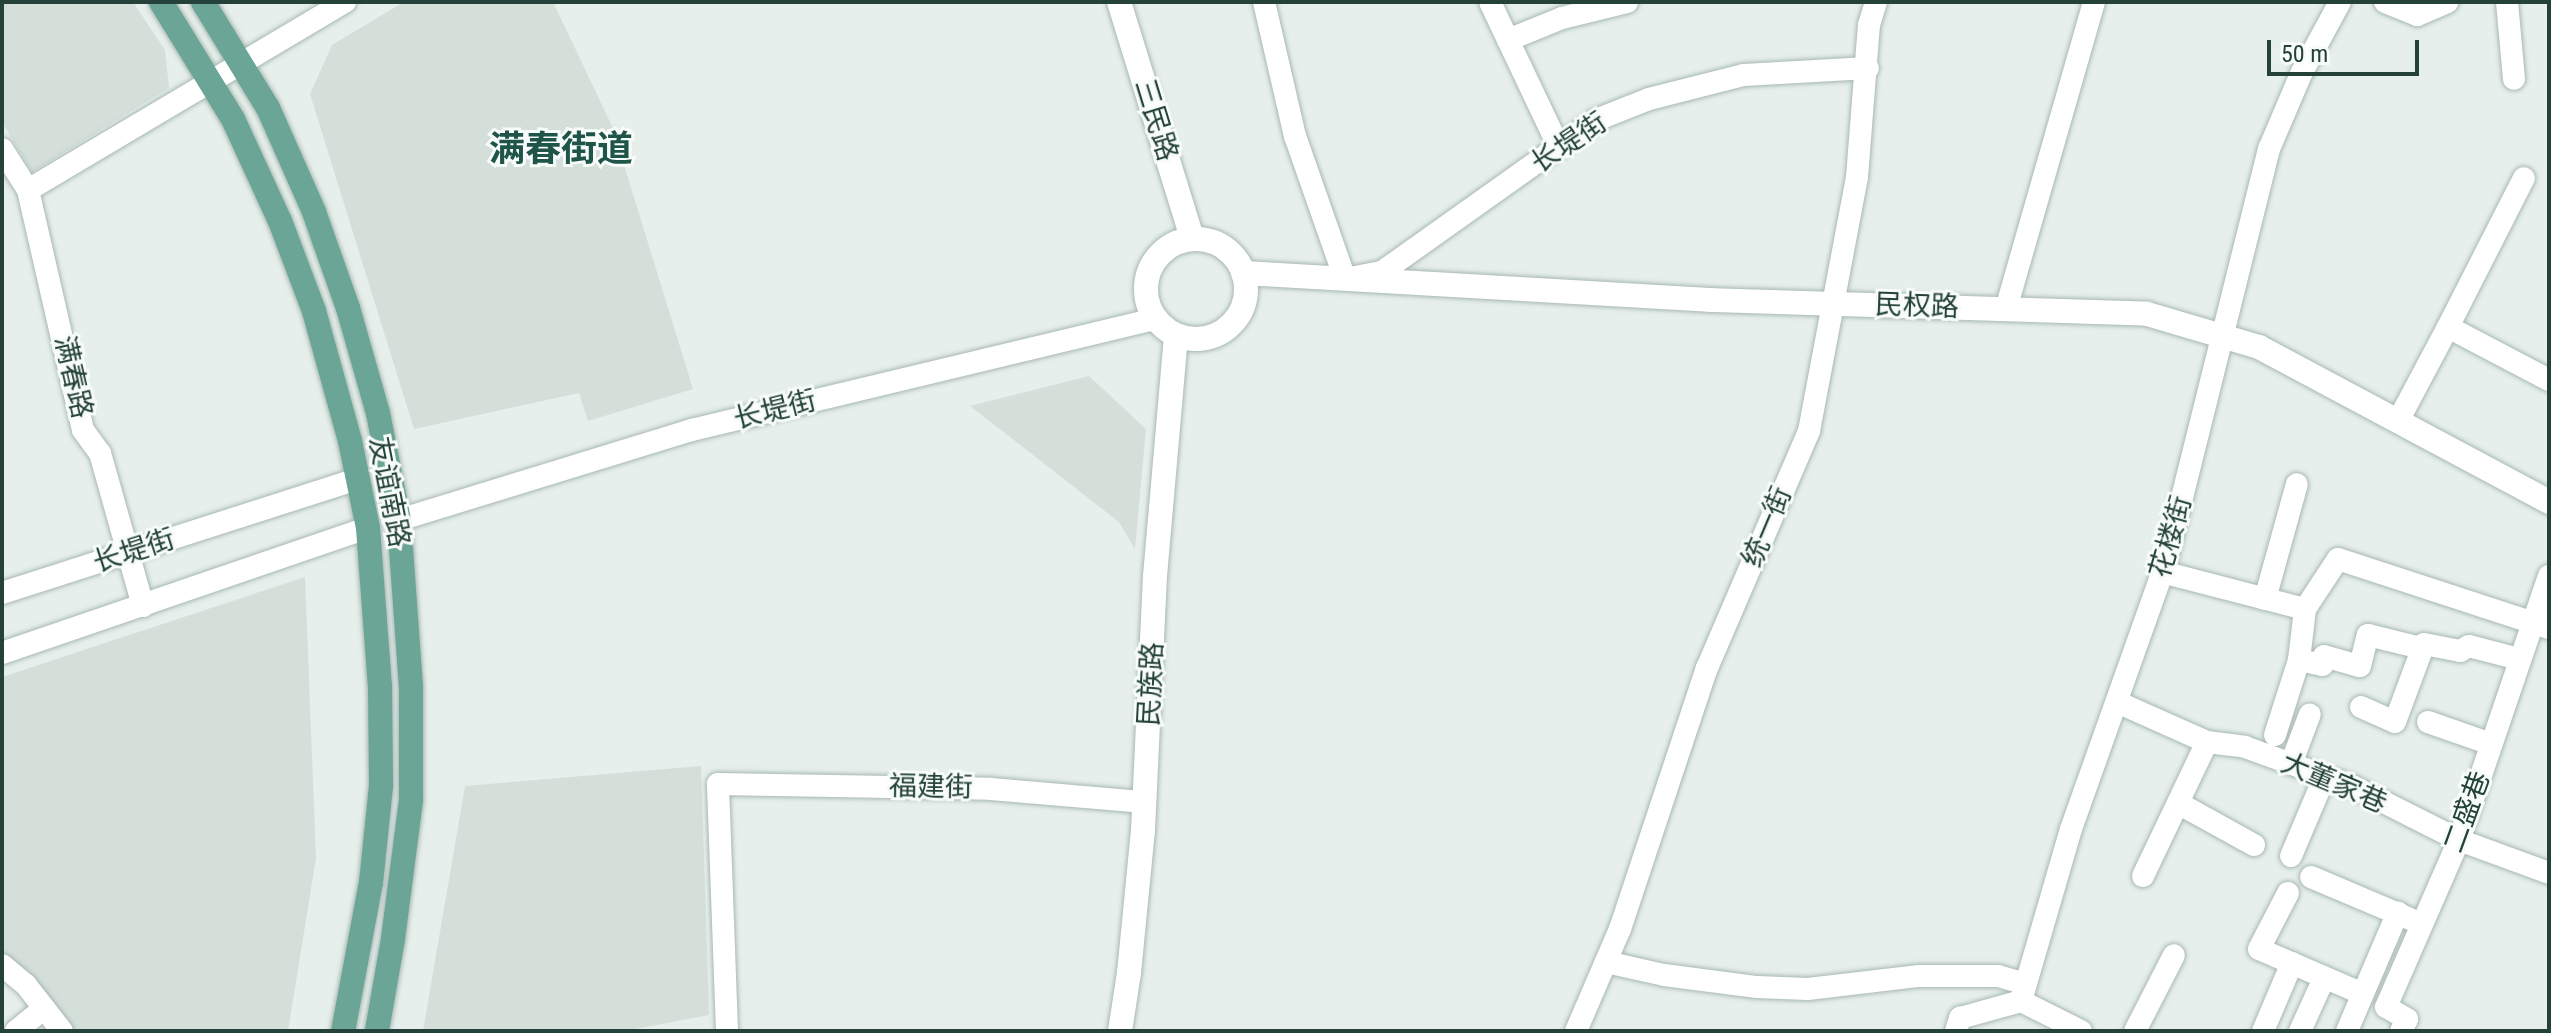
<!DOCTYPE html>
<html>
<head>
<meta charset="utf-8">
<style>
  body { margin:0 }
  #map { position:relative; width:2551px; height:1033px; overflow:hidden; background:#e6efeb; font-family:"Roboto Condensed","Noto Sans SC",sans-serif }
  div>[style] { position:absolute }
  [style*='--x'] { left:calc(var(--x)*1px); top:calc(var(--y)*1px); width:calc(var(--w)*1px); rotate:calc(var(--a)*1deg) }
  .built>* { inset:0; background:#d4dfda }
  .roads { filter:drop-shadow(0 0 2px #a8b8b2) drop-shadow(0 0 2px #a8b8b2) }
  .minor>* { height:22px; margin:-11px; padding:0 11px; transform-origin:11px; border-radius:11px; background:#fff }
  .tertiary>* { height:24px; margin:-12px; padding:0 12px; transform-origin:12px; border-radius:12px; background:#fff }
  .secondary>* { height:24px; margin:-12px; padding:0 12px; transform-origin:12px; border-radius:12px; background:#fff }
  .secondary>.ring { margin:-12px; padding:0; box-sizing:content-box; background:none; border:24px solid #fff; border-radius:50% }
  .primary>* { height:24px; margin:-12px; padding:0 12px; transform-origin:12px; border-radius:12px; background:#6aa596 }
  span { translate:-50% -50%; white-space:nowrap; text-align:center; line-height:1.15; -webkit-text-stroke:6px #f7fbf9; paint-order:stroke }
  .street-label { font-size:28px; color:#24423a }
  .district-label { font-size:36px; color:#1f5548; font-weight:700 }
  .frame { position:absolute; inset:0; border:4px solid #24423a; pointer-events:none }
  .scale { position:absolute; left:2267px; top:40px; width:152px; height:36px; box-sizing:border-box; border:4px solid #24423a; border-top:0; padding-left:10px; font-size:24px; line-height:28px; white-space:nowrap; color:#24423a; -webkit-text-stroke:6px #f7fbf9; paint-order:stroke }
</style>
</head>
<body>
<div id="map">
  <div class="built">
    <i style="clip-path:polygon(2px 2px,133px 2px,165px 50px,169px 88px,32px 172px,2px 122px)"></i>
    <i style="clip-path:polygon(404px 2px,553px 2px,612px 126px,693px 389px,588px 421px,579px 393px,414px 429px,310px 94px,332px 45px)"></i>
    <i style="clip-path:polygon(1089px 376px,1146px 429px,1135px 549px,1119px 522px,970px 406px)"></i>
    <i style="clip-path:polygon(305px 577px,316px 858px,288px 1031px,72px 1031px,30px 973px,2px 952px,2px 677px)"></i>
    <i style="clip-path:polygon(701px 766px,709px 1015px,625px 1031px,423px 1031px,465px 786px)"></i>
  </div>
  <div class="roads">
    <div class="minor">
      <i style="--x:1264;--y:2;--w:138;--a:77"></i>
      <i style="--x:1295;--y:136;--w:151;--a:70.7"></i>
      <i style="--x:1345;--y:279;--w:38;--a:-11"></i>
      <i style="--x:1382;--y:272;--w:262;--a:-35.4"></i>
      <i style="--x:1596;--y:120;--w:57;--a:-21.6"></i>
      <i style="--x:1649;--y:99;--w:98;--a:-14.2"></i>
      <i style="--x:1744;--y:75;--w:124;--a:-3.2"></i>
      <i style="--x:1490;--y:2;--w:161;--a:64.6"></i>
      <i style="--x:2385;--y:2;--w:35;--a:22"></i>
      <i style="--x:2417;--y:15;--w:33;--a:-23"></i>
      <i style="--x:2507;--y:2;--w:77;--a:84.8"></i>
      <i style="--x:1508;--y:40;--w:58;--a:-22.2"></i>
      <i style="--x:1562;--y:18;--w:67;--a:-13.8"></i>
      <i style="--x:2;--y:149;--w:49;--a:57.6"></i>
      <i style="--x:28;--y:190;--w:246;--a:77.1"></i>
      <i style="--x:83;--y:430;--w:29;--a:54"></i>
      <i style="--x:100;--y:453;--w:159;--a:74.3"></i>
      <i style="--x:28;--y:190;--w:369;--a:-30.7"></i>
      <i style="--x:2006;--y:309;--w:319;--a:-74"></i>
      <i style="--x:2448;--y:327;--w:167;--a:-63"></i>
      <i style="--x:2398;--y:421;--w:106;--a:-62"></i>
      <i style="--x:2448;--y:327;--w:114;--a:27.7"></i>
      <i style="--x:399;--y:520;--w:307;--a:-17.1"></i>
      <i style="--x:692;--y:430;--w:477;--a:-13.5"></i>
      <i style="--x:2162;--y:572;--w:148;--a:14.5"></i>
      <i style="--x:2305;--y:609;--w:60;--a:-56.6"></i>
      <i style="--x:2338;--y:559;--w:222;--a:18.1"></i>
      <i style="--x:2;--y:593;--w:374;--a:-17.8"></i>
      <i style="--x:2265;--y:599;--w:119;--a:-74.5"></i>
      <i style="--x:2;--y:653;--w:387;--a:-18.9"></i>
      <i style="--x:2299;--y:660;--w:51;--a:-83.3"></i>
      <i style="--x:2117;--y:702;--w:98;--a:24"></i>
      <i style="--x:2207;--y:742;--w:38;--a:7"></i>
      <i style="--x:2245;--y:747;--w:114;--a:20"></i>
      <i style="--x:2352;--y:786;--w:120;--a:26.8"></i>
      <i style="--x:2459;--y:840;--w:96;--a:20.1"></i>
      <i style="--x:2361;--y:707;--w:37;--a:24"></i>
      <i style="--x:2395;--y:722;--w:83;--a:-69.6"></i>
      <i style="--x:2424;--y:644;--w:37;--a:11"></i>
      <i style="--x:2460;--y:651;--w:10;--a:-29"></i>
      <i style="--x:2469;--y:646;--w:52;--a:14.6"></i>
      <i style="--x:2428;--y:722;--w:67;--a:19.2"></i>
      <i style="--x:2275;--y:735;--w:79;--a:-72.3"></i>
      <i style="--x:2299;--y:660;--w:24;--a:12"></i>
      <i style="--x:2322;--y:665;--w:9;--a:-77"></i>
      <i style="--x:2324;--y:656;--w:37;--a:16"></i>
      <i style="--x:2360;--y:666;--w:32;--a:-76"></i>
      <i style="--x:2368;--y:635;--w:55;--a:13.8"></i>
      <i style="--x:2291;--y:764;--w:53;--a:-69.2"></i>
      <i style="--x:2178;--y:803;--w:87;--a:28.9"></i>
      <i style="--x:2291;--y:856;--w:87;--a:-67"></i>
      <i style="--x:2143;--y:876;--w:148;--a:-64.5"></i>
      <i style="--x:2311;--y:877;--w:108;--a:23"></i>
      <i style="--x:2288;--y:893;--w:63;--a:117.4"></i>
      <i style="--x:2259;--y:949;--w:113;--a:23.4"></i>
      <i style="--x:1606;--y:962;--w:59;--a:12.6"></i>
      <i style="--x:1664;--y:975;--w:94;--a:7.4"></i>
      <i style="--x:1757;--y:987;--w:51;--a:2.2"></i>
      <i style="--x:1808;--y:989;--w:112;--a:-6.7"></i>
      <i style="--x:1919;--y:976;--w:79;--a:0"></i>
      <i style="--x:1998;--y:976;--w:29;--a:16"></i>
      <i style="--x:2;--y:965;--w:31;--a:40"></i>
      <i style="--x:26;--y:985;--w:58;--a:52"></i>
      <i style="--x:2021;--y:1001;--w:179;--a:-73.8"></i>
      <i style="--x:2071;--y:829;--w:283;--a:-70.4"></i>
      <i style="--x:2166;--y:562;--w:426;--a:-76"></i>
      <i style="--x:2269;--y:149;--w:82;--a:-66.9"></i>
      <i style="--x:2301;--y:74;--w:82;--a:-61.6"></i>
      <i style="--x:2021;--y:1001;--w:67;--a:26.6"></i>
      <i style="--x:16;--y:1031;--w:36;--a:-39"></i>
      <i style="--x:727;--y:1031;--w:247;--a:-92.1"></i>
      <i style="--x:718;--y:784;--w:273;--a:1"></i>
      <i style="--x:991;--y:789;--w:154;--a:4.9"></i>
      <i style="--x:1576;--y:1031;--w:111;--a:-66.7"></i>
      <i style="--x:1620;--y:929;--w:275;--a:-71.6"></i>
      <i style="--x:1707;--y:668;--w:258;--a:-66.7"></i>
      <i style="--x:1809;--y:431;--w:258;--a:-79.3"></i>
      <i style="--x:1857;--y:177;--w:152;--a:-85.5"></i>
      <i style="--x:1869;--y:25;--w:24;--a:-73"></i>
      <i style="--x:1956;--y:1031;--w:14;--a:-73"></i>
      <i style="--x:1960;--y:1018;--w:63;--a:-15.6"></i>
      <i style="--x:2135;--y:1031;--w:85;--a:-62.8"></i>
      <i style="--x:2263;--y:1031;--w:74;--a:-66.9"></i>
      <i style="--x:2300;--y:1031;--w:58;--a:-65.6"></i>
      <i style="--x:2347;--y:1031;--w:129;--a:-66.8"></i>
      <i style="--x:2401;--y:1031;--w:13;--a:-63"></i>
      <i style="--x:2407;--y:1019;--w:24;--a:-150"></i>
      <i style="--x:2386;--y:1007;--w:182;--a:-66.4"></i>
      <i style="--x:2459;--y:840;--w:279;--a:-71.2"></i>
    </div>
    <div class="tertiary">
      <i style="--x:1243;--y:273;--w:468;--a:3.3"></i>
      <i style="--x:1710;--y:300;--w:437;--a:1.8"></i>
      <i style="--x:2147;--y:314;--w:117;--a:16.4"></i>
      <i style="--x:2259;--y:347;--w:329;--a:28.1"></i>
      <i style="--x:1120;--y:1031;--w:59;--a:-81.2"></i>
      <i style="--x:1129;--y:973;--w:144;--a:-84.4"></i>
      <i style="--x:1143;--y:830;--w:254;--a:-87.3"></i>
      <i style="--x:1155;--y:576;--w:241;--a:-85"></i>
    </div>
    <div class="secondary">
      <i style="--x:1119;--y:2;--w:247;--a:72.8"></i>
      <i class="ring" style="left:1146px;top:239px;width:76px;height:76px"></i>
    </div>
    <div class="primary">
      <i style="--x:161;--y:2;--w:137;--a:58.4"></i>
      <i style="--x:233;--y:119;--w:112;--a:65.3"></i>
      <i style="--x:280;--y:221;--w:96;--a:69.3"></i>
      <i style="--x:314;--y:311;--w:135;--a:74.5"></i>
      <i style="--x:350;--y:441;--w:89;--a:78.3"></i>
      <i style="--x:368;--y:528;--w:158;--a:85.7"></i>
      <i style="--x:380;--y:686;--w:100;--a:89.4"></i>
      <i style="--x:381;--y:786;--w:97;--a:95.9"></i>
      <i style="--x:371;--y:882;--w:152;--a:100.6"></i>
      <i style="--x:203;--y:2;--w:124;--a:58.5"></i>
      <i style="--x:268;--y:108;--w:114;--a:66.1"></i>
      <i style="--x:314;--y:212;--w:102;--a:70.5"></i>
      <i style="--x:348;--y:308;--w:109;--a:74.1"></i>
      <i style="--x:378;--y:413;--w:109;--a:78.9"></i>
      <i style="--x:399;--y:520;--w:168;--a:85.9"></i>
      <i style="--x:411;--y:688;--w:112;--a:90"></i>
      <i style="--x:411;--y:800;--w:140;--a:97.4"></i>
      <i style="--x:393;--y:939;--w:93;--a:99.9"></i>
    </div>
  </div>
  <div class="street-label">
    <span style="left:1156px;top:120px;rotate:73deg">三民路</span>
    <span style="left:1569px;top:143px;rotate:-34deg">长堤街</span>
    <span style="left:1917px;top:306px;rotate:2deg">民权路</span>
    <span style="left:73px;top:377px;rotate:77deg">满春路</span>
    <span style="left:775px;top:410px;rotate:-14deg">长堤街</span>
    <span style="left:389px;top:492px;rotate:79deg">友谊南路</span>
    <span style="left:1767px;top:527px;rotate:-67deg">统一街</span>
    <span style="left:2171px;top:537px;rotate:-74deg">花楼街</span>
    <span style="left:134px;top:551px;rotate:-18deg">长堤街</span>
    <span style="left:1151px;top:684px;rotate:-87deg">民族路</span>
    <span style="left:2334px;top:783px;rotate:23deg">大董家巷</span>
    <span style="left:931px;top:787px;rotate:1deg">福建街</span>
    <span style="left:2467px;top:812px;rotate:-70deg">二盛巷</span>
  </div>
  <div class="district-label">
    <span style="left:561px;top:150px">满春街道</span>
  </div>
  <div class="frame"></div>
  <div class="scale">50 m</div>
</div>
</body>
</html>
